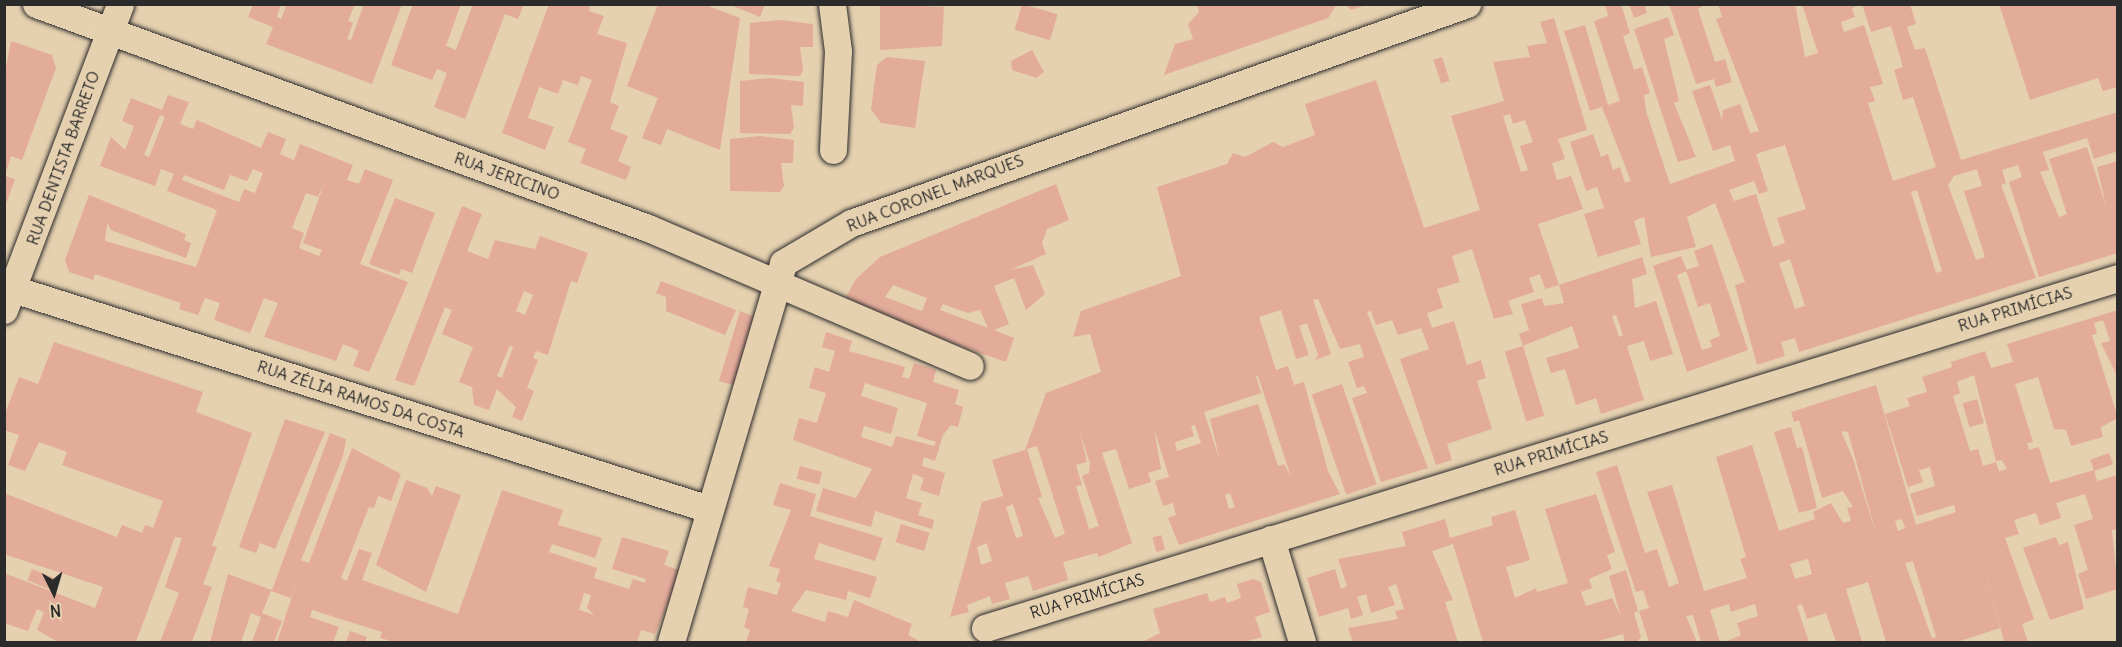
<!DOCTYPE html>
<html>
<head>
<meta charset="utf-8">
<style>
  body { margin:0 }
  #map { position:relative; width:2122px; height:647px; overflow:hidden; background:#e5d0af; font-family:Delius,sans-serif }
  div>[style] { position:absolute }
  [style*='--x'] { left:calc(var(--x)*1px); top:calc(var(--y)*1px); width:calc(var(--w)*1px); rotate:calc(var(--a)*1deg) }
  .building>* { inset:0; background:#e3ac9a; transform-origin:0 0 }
  .roads { filter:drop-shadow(0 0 2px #2b2b2b) drop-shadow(0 0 2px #2b2b2b) }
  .minor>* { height:27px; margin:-13.5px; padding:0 13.5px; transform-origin:13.5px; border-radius:13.5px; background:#e5d0af }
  span { translate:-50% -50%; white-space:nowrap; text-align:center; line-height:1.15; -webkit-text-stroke:5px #e5d0af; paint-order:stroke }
  .street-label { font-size:16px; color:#2b2b2b }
  .frame { position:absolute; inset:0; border:6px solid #2b2b2b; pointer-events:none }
  .north { position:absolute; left:24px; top:563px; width:60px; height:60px; -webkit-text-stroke:4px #e5d0af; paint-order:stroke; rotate:175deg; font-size:16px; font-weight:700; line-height:24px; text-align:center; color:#2b2b2b }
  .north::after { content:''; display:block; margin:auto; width:21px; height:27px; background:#2b2b2b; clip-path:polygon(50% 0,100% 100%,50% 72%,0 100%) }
</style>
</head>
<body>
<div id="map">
  <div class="building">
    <i style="clip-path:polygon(253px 4px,281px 4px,277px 17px,281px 19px,287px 4px,355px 4px,348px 21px,353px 23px,347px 39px,351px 40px,364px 4px,402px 4px,372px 84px,266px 44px,273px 27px,248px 17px)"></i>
    <i style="clip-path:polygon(413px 4px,461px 4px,446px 46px,456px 50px,473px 4px,524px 4px,518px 19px,505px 14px,465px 119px,434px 107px,447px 73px,437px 69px,432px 80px,391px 65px)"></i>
    <i style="clip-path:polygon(549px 4px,591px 4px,589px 11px,604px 16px,597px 34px,627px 43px,610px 102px,619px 106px,610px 129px,628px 136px,618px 161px,631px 167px,626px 180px,580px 163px,586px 149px,568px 142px,592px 80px,581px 76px,578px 85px,563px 80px,558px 94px,539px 87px,528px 118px,554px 127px,545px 150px,502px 133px)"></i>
    <i style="clip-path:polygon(658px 4px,703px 4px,740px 18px,720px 150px,667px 129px,661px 145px,642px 138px,658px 98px,627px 86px)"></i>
    <i style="clip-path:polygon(728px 4px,765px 4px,760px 17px)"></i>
    <i style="clip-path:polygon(880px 4px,944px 7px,942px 46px,880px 50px)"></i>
    <i style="left:1022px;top:4px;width:37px;height:27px;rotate:16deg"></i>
    <i style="clip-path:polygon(1197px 4px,1337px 4px,1328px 18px,1164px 75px,1175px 44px,1193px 39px,1188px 24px,1199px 12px)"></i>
    <i style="clip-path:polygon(1345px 4px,1366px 4px,1366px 5px,1351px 10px)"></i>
    <i style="clip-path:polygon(evenodd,1605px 4px,1621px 4px,1630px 33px,1623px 36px,1634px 70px,1642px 67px,1650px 93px,1644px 95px,1646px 111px,1670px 184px,1735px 161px,1730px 145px,1713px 151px,1692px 91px,1710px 85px,1722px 120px,1723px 110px,1740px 104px,1750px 133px,1759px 131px,1716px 19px,1722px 17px,1718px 4px,1795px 4px,1805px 57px,1818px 53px,1802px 4px,1858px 4px,1852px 9px,1855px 17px,1841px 22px,1844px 32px,1864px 25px,1883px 84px,1870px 87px,1875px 101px,1868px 103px,1893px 181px,1936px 167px,1913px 97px,1903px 100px,1894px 70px,1903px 67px,1891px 26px,1871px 32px,1862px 4px,1910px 4px,1916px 24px,1907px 27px,1915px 50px,1925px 48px,1961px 160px,2118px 112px,2118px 151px,2094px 159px,2087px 138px,2043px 152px,2049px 170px,2040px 172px,2059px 217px,2067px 214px,2049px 159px,2087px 147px,2106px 206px,2097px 167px,2118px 161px,2118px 253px,2039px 277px,2009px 182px,2022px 177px,2018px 165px,2002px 170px,2006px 183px,2001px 185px,2036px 278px,1799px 352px,1795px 338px,1781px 342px,1785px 356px,1757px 365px,1735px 285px,1745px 282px,1715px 203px,1687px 217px,1696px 247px,1651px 257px,1644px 217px,1634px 221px,1641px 244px,1598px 257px,1584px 214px,1604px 208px,1597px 187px,1586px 191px,1570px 142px,1593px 134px,1601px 157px,1608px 154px,1613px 170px,1620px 167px,1625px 183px,1631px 181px,1602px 107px,1590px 111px,1564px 31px,1585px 25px,1608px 105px,1620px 101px,1594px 21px,1608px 16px,1605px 4px,1785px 145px,1806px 209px,1777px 218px,1785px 243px,1773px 247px,1756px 194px,1734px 201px,1729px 190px,1754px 181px,1759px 194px,1768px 191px,1756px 154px,1785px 145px,1605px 4px,1977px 169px,1982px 186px,1964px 191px,1985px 257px,1976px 260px,1948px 185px,1954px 176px,1977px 169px,1605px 4px,1917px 190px,1942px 271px,1936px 273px,1911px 192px,1917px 190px,1605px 4px,1790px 259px,1805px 306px,1795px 309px,1779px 263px,1790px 259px)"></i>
    <i style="clip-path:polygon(1629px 4px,1644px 4px,1647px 13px,1634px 18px)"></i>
    <i style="clip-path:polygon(1669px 4px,1706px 4px,1698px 9px,1715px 62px,1725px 59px,1732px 82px,1716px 87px,1714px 79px,1696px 84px)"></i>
    <i style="clip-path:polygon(1999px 4px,2118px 4px,2118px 87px,2103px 91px,2098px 78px,2030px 100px)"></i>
    <i style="clip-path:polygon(1668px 17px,1674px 35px,1664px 39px,1679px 101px,1674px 103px,1696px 157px,1678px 162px,1634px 29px)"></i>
    <i style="clip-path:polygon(evenodd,1554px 18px,1587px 130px,1558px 139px,1565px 159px,1552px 163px,1557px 180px,1571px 176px,1583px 209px,1538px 224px,1559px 285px,1642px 257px,1647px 274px,1632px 279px,1635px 308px,1656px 301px,1673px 354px,1650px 361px,1644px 341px,1627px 346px,1644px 400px,1601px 414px,1596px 398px,1576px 405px,1565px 369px,1551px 373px,1546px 358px,1579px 348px,1572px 326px,1523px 346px,1519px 334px,1529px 330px,1521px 304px,1542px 298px,1544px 306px,1564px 303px,1559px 285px,1545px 289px,1540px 274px,1529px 278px,1534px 292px,1508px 301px,1513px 314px,1494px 319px,1472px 249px,1452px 256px,1460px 282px,1437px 289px,1443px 308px,1427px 313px,1432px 328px,1454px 321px,1467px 365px,1481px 360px,1486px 378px,1477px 381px,1492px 429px,1447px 444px,1452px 460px,1436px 465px,1400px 359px,1429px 349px,1421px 328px,1398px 335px,1392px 320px,1376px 325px,1371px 311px,1367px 312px,1428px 468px,1381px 482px,1352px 398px,1367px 393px,1364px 386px,1357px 388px,1348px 362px,1364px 357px,1360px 344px,1340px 349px,1318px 299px,1313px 300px,1331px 354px,1315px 360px,1318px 355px,1307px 323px,1299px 326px,1309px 355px,1296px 359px,1281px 310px,1259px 317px,1276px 370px,1288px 366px,1294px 385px,1304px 382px,1328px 471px,1340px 494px,1179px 545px,1168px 518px,1176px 515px,1173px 503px,1163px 506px,1155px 481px,1169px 477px,1154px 429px,1161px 469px,1148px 473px,1151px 482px,1129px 489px,1116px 449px,1102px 453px,1132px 543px,1099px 557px,1097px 553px,1063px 562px,1068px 580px,1033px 591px,1028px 576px,1005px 583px,1010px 599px,992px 604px,990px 596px,967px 605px,969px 612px,950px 617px,982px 502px,1003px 496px,992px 460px,1025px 450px,1046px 393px,1101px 372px,1090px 334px,1073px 337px,1081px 311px,1181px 276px,1157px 187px,1227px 164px,1233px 153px,1245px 157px,1273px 142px,1283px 147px,1315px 135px,1305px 104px,1376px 80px,1424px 228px,1480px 210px,1451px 116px,1504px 101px,1493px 62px,1530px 57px,1527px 46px,1547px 43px,1540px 22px,1554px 18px,1510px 114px,1513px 124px,1525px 120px,1533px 142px,1520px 146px,1528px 170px,1521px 172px,1503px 116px,1510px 114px,1554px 18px,1616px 315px,1623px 335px,1619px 337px,1612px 316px,1616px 315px,1554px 18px,1256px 376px,1258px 376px,1291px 477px,1284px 464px,1278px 466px,1258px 404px,1210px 419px,1220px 461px,1204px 412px,1261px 393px,1256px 376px,1554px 18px,1195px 425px,1201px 443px,1177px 451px,1175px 442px,1194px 436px,1191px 426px,1195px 425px,1554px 18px,1080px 433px,1090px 463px,1089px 473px,1082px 476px,1099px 526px,1089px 529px,1076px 486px,1082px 485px,1076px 465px,1087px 462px,1080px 433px,1554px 18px,1037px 446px,1065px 534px,1055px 538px,1038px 498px,1042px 497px,1027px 449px,1037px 446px,1554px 18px,1230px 493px,1235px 507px,1229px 509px,1225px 495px,1230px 493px,1554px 18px,1013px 504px,1023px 536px,1016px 538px,1006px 507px,1013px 504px,1554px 18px,987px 543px,992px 561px,981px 565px,977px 547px,987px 543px)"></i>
    <i style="clip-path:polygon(780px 20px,813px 24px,813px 47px,800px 47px,803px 70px,800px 76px,749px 74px,750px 23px)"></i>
    <i style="clip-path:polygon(11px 41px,52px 55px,56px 68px,22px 160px,11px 156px,5px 176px,15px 179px,5px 207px,4px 77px)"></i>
    <i style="clip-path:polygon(1032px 50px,1044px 72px,1036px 78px,1012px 70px,1011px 61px)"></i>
    <i style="clip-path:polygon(887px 57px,925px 61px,915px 128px,881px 123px,871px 109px,877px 65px)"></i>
    <i style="left:1442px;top:57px;width:25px;height:9px;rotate:72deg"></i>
    <i style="clip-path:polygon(770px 78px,804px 82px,803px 106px,791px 105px,794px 128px,790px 134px,740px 133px,740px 81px)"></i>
    <i style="clip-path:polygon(evenodd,168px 95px,189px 102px,180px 124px,193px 129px,197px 120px,261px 148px,268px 132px,286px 139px,280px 154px,294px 160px,300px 144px,353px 165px,347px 180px,359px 184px,365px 169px,393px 180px,360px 264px,408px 282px,369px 372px,353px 366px,359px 351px,343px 344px,336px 361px,264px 337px,278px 303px,264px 298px,250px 333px,214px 320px,220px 303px,205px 298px,198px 315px,179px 309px,181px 303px,95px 274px,93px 280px,69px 272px,65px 260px,89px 195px,186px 234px,184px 240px,191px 243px,186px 258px,111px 230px,107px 223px,105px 241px,196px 267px,217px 210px,167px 191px,174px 174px,161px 169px,155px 186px,100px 166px,111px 137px,125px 150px,134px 126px,122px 121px,131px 98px,162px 110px,168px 95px,160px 115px,165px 117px,149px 157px,144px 155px,160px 115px,168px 95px,253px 169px,263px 173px,255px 193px,244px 189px,239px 202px,182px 180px,184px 175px,224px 190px,230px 175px,247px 181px,253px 169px,168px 95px,325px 181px,303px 243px,322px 250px,319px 256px,299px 248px,304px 233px,292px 228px,306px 193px,318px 197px,325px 181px)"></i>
    <i style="clip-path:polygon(760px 136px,794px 140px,793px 163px,781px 163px,784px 186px,780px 192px,730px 191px,730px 139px)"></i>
    <i style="clip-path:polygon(evenodd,1056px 184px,1069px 220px,1047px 229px,1042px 243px,1046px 254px,1010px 270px,1033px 265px,1045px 294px,1026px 310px,1014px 278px,994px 286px,1009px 324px,994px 330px,1014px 338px,1006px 362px,842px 304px,856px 279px,880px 257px,1056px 184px,893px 285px,927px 298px,922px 311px,885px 297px,893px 285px,1056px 184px,943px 304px,968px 313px,980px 310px,988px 328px,940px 310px,943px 304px)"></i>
    <i style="clip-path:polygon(395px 198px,435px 213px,412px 273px,401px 269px,399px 275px,369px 264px)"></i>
    <i style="clip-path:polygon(evenodd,462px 206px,482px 214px,467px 251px,488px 259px,495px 240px,535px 249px,540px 236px,588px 253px,577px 283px,571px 281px,548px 355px,536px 351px,533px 358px,538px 360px,527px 388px,534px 391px,522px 421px,512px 417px,516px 407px,497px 389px,489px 410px,474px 405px,472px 387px,459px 382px,473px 347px,442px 334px,452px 310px,445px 307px,414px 386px,395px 380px,462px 206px,524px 291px,533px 295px,525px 315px,516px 311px,524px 291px,462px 206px,510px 345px,513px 347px,502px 378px,497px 376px,510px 345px)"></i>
    <i style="clip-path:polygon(1712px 244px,1748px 350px,1687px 372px,1653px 266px,1681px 256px,1687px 271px,1677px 275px,1702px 350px,1712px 347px,1710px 340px,1720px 336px,1710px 303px,1698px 307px,1686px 270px,1699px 266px,1694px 251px)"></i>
    <i style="clip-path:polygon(661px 281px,736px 310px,725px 335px,666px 311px,666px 297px,656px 293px)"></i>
    <i style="clip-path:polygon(evenodd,2118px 310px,2118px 378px,2101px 343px,2110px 341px,2103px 320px,2094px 323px,2097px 334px,2092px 335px,2118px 418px,2101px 427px,2103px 437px,2071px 446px,2066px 430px,2054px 429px,2038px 377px,2015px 384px,2033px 442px,2027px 443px,2029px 450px,2039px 447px,2050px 483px,2094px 470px,2097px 481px,2118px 475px,2118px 529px,2112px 530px,2118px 589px,2086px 599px,2078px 574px,2088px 570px,2074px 525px,2093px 519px,2085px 494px,2056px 503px,2061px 518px,2040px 525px,2036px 513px,2014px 520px,2019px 534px,2005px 538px,2034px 619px,2022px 624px,2028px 642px,2004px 642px,1981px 553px,2000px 628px,1957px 642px,1886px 642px,1868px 582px,1846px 589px,1862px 642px,1836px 642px,1826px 613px,1807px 619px,1802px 604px,1797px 606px,1809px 642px,1725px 642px,1741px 635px,1737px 623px,1758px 616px,1755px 604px,1731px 612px,1729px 604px,1710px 610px,1720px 642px,1701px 642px,1693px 615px,1686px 616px,1697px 642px,1649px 642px,1639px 611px,1649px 608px,1643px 590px,1636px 592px,1596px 472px,1617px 465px,1645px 553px,1657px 549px,1669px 587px,1679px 583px,1647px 492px,1672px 485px,1704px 591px,1747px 578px,1740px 559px,1746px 557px,1716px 457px,1752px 445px,1779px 531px,1815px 519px,1813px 512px,1831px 503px,1843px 523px,1851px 521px,1847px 508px,1853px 507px,1843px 491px,1822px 498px,1799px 420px,1794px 422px,1791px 412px,1876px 385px,1916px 525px,1956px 512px,1954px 505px,1917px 516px,1910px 494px,1935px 486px,1930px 467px,1919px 470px,1923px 482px,1908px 487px,1885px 414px,1910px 406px,1907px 398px,1927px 392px,1922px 377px,1952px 367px,1951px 362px,1985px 351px,1991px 368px,2013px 362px,2007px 344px,2118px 310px,1974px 375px,1996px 461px,2002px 460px,2007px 469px,1999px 471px,1996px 462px,1983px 466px,1978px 449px,1970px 451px,1953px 396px,1960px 393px,1957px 382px,1974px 375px,2118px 310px,1841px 431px,1848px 432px,1877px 537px,1853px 459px,1841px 431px,2118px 310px,1902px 519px,1905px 528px,1898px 531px,1895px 521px,1902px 519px,2118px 310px,1808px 559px,1812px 574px,1795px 579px,1790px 564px,1808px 559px,2118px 310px,1913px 561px,1936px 637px,1932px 638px,1905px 563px,1913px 561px)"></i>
    <i style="clip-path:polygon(740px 311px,753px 316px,740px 387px,719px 381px)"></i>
    <i style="clip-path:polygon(evenodd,826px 332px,852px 341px,849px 351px,905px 367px,902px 377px,909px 379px,914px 363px,936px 370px,933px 382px,959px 390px,955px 404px,963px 407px,958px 427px,951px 425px,943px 435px,935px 461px,924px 457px,922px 466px,945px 473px,939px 496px,920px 490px,924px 478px,913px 474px,906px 498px,922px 503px,918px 515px,934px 520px,932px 529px,875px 511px,871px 527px,816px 511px,823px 488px,856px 498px,872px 469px,793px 440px,799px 418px,817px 423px,826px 393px,809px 388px,815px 367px,829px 372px,835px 351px,822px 347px,826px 332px,865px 383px,927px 403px,917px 436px,936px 442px,934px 446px,896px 436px,892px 447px,861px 437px,864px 426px,891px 434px,898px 408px,861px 396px,865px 383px)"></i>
    <i style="clip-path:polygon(54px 342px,203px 392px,196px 412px,252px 433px,212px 546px,217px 547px,203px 584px,212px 587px,192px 642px,160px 642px,179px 593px,165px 587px,182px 538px,175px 537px,136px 642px,58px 642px,37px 630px,44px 612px,37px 609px,28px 631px,4px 623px,4px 573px,95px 608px,103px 587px,4px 554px,4px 493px,117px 537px,122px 525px,142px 533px,145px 525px,153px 528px,163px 501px,62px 465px,67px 452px,39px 442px,25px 471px,8px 465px,19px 435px,4px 430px,4px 416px,19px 377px,38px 384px)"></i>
    <i style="left:1523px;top:346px;width:73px;height:19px;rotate:73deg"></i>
    <i style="left:1342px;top:384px;width:106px;height:32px;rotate:71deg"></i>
    <i style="left:1977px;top:399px;width:25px;height:15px;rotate:74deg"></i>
    <i style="clip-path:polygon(285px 419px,325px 432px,275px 549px,260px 543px,256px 553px,239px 547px)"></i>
    <i style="clip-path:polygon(1791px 427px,1797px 448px,1802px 447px,1817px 508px,1799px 513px,1774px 432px)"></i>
    <i style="clip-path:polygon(evenodd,330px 433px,346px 439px,343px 456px,301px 560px,309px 563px,352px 448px,401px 474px,391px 501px,378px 496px,374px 508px,369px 507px,341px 578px,347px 581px,359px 549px,372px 553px,362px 580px,458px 614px,502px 490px,563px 510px,558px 525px,602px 538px,595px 558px,552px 544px,549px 552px,597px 568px,594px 578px,629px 589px,633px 579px,645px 583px,646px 579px,612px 569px,622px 537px,669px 551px,664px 565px,682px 571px,655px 634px,641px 630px,637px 642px,394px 642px,380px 638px,382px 632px,312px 610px,310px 617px,339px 627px,333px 642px,277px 642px,298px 578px,291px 598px,271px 591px,262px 613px,282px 621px,274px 642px,252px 642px,261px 617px,251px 613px,241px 642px,210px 642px,228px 574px,272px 590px,330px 433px,584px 593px,591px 595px,587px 608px,594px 615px,579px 610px,584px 593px)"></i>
    <i style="left:2109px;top:453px;width:12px;height:20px;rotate:70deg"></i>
    <i style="left:800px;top:466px;width:23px;height:13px;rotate:15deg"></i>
    <i style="clip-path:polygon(406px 480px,427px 488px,432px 496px,436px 486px,461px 495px,426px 592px,376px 565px)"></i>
    <i style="clip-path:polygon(780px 483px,816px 494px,810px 516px,883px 538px,875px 561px,819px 543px,814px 559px,877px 577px,870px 598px,848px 591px,846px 600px,806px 590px,791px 611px,825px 622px,828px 611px,848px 617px,854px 600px,912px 624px,908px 635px,921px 642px,746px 642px,750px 630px,744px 627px,749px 609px,743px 607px,748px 587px,777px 595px,781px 583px,776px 581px,780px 569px,769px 566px,791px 510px,773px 505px)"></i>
    <i style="clip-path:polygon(1596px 494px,1615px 552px,1607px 555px,1612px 569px,1589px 579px,1592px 588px,1581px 592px,1586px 606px,1612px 598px,1621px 617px,1609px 576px,1626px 570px,1638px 611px,1634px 613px,1641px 637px,1637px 642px,1625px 642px,1623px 634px,1595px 642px,1483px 642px,1453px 544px,1432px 551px,1453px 600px,1445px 602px,1458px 642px,1353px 642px,1348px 628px,1398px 619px,1395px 611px,1404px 609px,1396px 584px,1388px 587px,1395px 605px,1371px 613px,1366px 594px,1357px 597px,1363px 615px,1351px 619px,1348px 608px,1319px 617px,1307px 578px,1335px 569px,1341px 589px,1347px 586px,1338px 559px,1406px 546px,1402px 532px,1445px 519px,1450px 538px,1493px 525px,1491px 517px,1515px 510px,1530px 560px,1506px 567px,1515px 598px,1536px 588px,1537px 592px,1568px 583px,1545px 509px)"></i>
    <i style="left:901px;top:524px;width:30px;height:19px;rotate:17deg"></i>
    <i style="left:1161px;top:535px;width:15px;height:9px;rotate:74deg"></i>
    <i style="clip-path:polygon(2056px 537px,2059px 545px,2068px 542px,2084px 609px,2050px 620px,2023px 548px)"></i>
    <i style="left:32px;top:569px;width:27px;height:12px;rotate:22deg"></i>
    <i style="clip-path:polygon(1253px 579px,1261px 582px,1270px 612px,1255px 617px,1262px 637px,1244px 642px,1142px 642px,1160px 633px,1153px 609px,1207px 593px,1210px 602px,1225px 597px,1227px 603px,1241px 598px,1237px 584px)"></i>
    <i style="clip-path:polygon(350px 631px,367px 637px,365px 642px,346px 642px)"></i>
  </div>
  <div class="roads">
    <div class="minor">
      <i style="--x:36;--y:4;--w:652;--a:20.1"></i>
      <i style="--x:648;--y:228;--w:350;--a:23.2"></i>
      <i style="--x:832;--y:4;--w:47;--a:82.7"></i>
      <i style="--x:838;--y:51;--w:99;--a:92.9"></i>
      <i style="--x:13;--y:289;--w:730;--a:17.54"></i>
      <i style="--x:4;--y:310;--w:327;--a:-69.2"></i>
      <i style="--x:1271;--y:539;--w:108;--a:73.2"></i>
      <i style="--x:985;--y:628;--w:1186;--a:-17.17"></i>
      <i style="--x:671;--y:642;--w:395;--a:-73.5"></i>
      <i style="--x:783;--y:263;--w:79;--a:-30.5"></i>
      <i style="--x:851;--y:223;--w:654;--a:-19.57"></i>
    </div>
  </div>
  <div class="street-label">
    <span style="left:63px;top:158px;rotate:-70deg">RUA DENTISTA BARRETO</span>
    <span style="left:507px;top:176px;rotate:20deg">RUA JERICINO</span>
    <span style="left:935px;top:193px;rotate:-21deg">RUA CORONEL MARQUES</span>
    <span style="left:2015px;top:309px;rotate:-17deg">RUA PRIMÍCIAS</span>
    <span style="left:361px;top:399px;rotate:18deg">RUA ZÉLIA RAMOS DA COSTA</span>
    <span style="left:1551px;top:453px;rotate:-17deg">RUA PRIMÍCIAS</span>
    <span style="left:1087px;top:596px;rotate:-17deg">RUA PRIMÍCIAS</span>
  </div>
  <div class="frame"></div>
  <div class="north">N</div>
</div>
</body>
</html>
